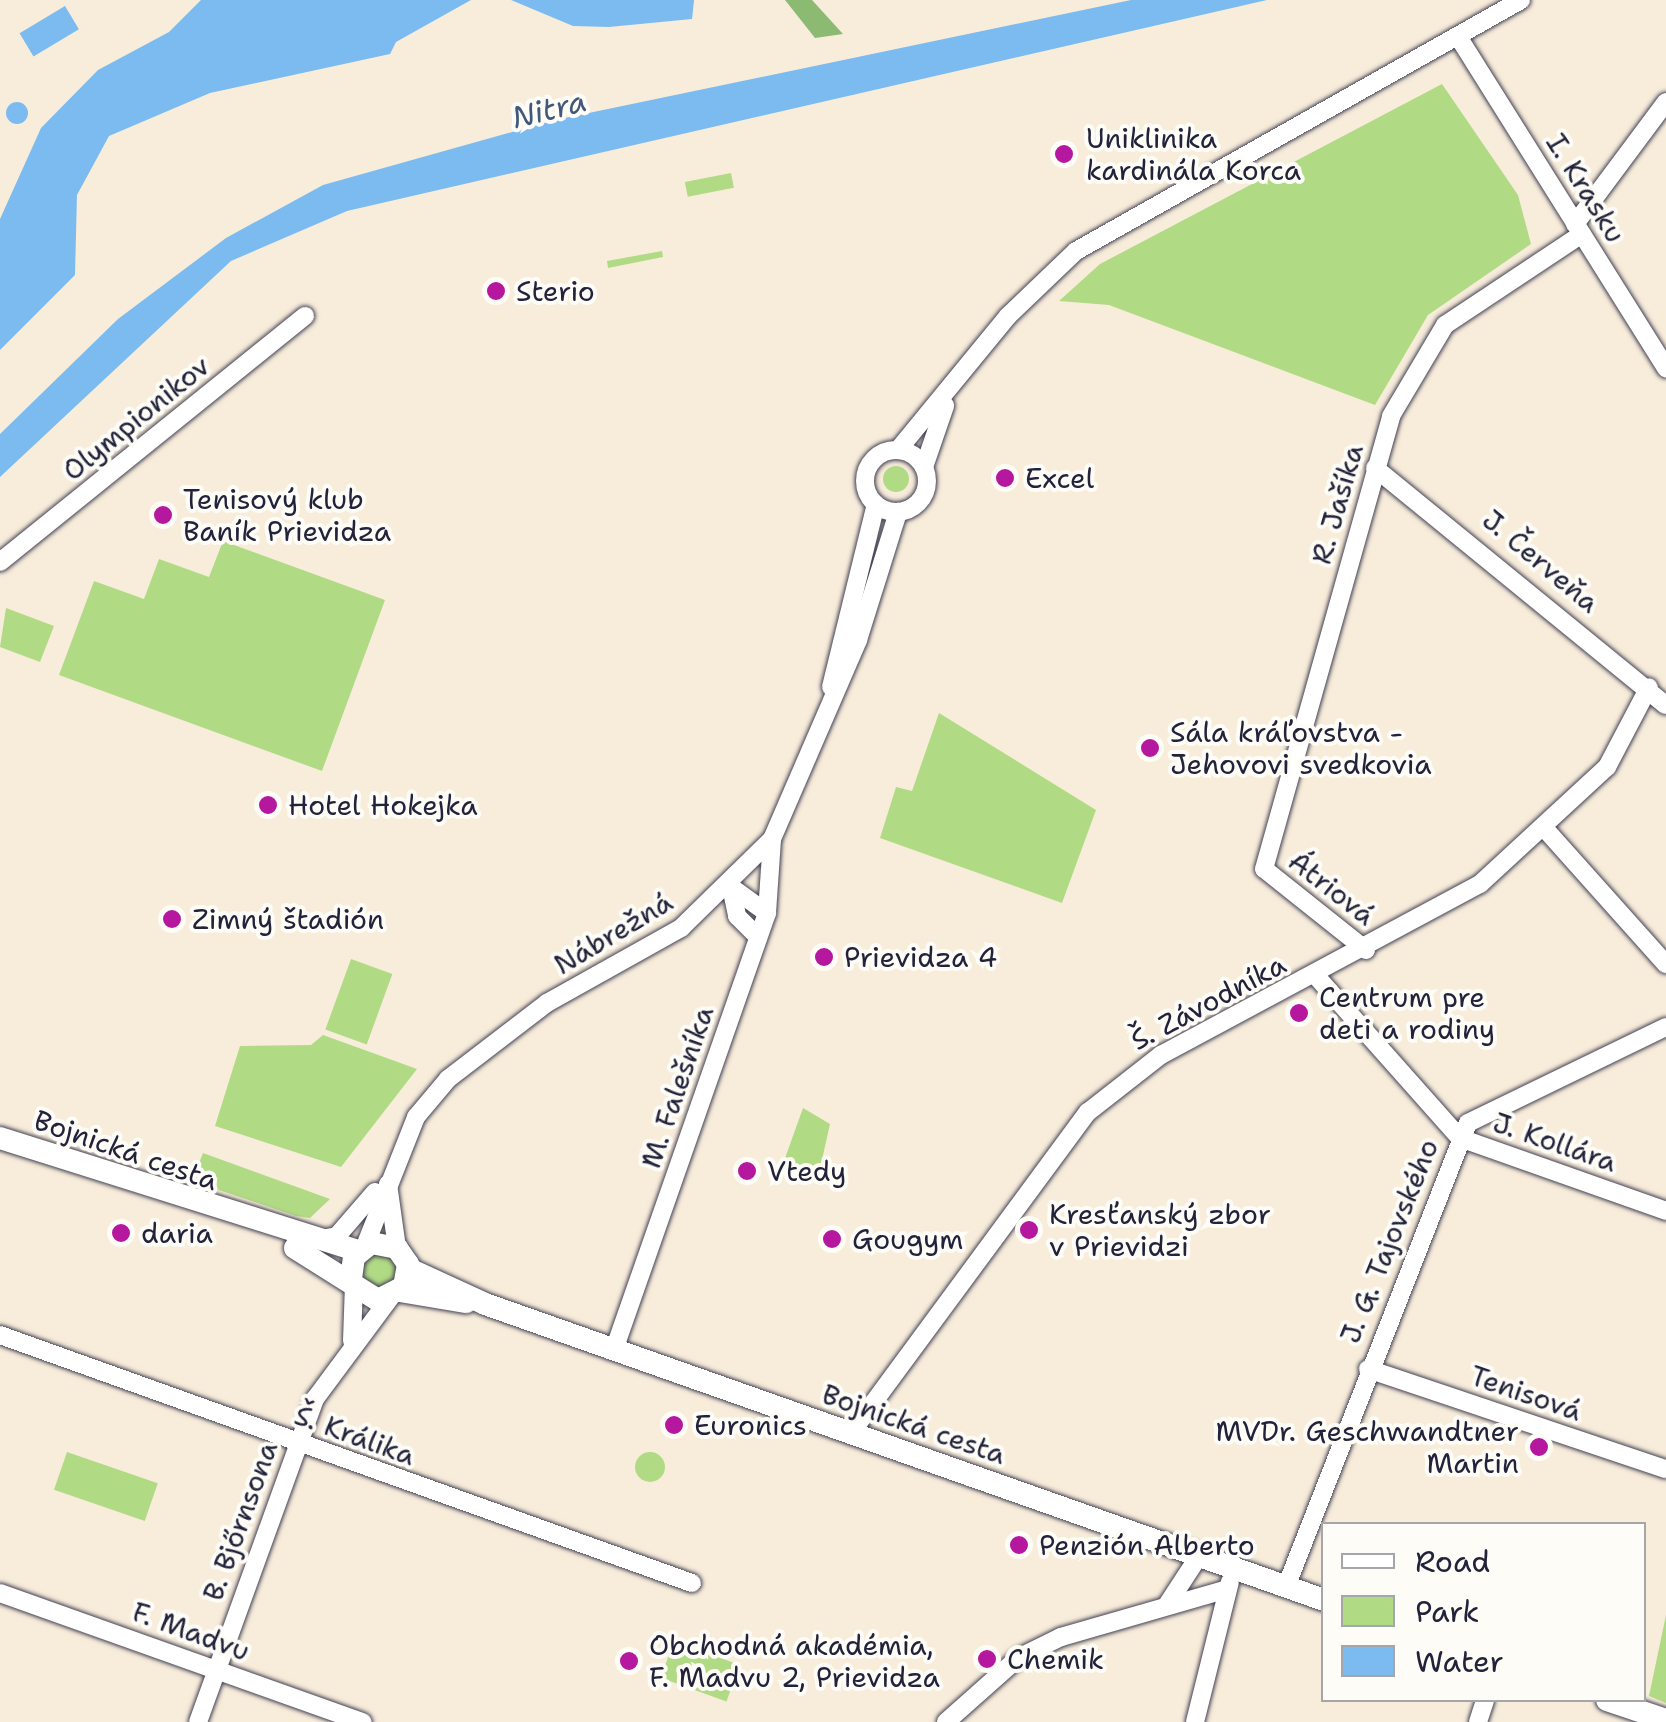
<!DOCTYPE html>
<html>
<head>
<meta charset="utf-8">
<style>
  body { margin:0 }
  #map { position:relative; width:1666px; height:1722px; overflow:hidden; background:#f8eddb; font-family:"Shantell Sans",sans-serif }
  div>[style] { position:absolute }
  [style*='--x'] { left:calc(var(--x)*1px); top:calc(var(--y)*1px); width:calc(var(--w)*1px); rotate:calc(var(--a)*1deg) }
  .green>* { inset:0; background:#b1da85; transform-origin:0 0 }
  .round { border-radius:50% }
  .forest>* { inset:0; background:#8cba72 }
  .water>* { inset:0; background:#7cbbf0; transform-origin:0 0 }
  .roads { filter:drop-shadow(0 0 2px #424053) drop-shadow(0 0 2px #424053) }
  .street>* { height:18px; margin:-9px; padding:0 9px; transform-origin:9px; border-radius:9px; background:#fff }
  .street>.ring { margin:-9px; padding:0; box-sizing:content-box; background:none; border:18px solid #fff; border-radius:50% }
  .secondary>* { height:22px; margin:-11px; padding:0 11px; transform-origin:11px; border-radius:11px; background:#fff }
  .dots>* { width:28px; height:28px; translate:-50% -50%; box-sizing:border-box; border:5px solid #fdfcf7; border-radius:50% }
  span { translate:-50% -50%; white-space:nowrap; text-align:center; line-height:1.15; -webkit-text-stroke:8px #fdfcf7; paint-order:stroke }
  .poi-label { font-size:28px; color:#22223b }
  .left { translate:0 -50%; text-align:left }
  .right { translate:-100% -50%; text-align:right }
  .street-label { font-size:28px; color:#22223b }
  .water-label { font-size:30px; color:#42587a; font-style:italic }
  .legend { position:absolute; left:1321px; top:1522px; width:325px; height:180px; box-sizing:border-box; background:#fdfcf7; border:2px solid #a5a5ac; margin:0; padding:12px 18px; list-style:none; font-size:30px; color:#22223b }
  .legend li { display:flex; align-items:center; gap:20px; height:50px }
  .legend b { width:50px; border:2px solid #a5a5ac }
</style>
</head>
<body>
<div id="map">
  <div class="green">
    <i style="clip-path:polygon(1442px 84px,1518px 195px,1531px 244px,1428px 315px,1375px 405px,1109px 305px,1059px 301px,1100px 264px)"></i>
    <i style="left:731px;top:173px;width:15px;height:47px;rotate:79deg"></i>
    <i style="clip-path:polygon(662px 251px,663px 257px,608px 268px,607px 261px)"></i>
    <i class="round" style="left:883px;top:466px;width:26px;height:26px"></i>
    <i style="clip-path:polygon(223px 541px,385px 600px,322px 771px,59px 675px,94px 581px,144px 599px,159px 559px,209px 577px)"></i>
    <i style="clip-path:polygon(6px 608px,54px 626px,40px 662px,0 647px)"></i>
    <i style="clip-path:polygon(939px 713px,1096px 810px,1062px 903px,880px 838px,896px 787px,912px 791px)"></i>
    <i style="left:351px;top:959px;width:44px;height:75px;rotate:20deg"></i>
    <i style="clip-path:polygon(323px 1035px,417px 1069px,341px 1167px,215px 1126px,240px 1046px,311px 1045px)"></i>
    <i style="clip-path:polygon(803px 1108px,830px 1124px,819px 1173px,784px 1161px)"></i>
    <i style="clip-path:polygon(203px 1153px,330px 1199px,310px 1218px,296px 1216px,192px 1181px)"></i>
    <i class="round" style="left:363px;top:1254px;width:34px;height:34px"></i>
    <i style="left:67px;top:1452px;width:96px;height:40px;rotate:19deg"></i>
    <i class="round" style="left:635px;top:1452px;width:30px;height:30px"></i>
    <i style="clip-path:polygon(1666px 1615px,1666px 1703px,1649px 1696px)"></i>
    <i style="left:674px;top:1641px;width:70px;height:39px;rotate:20deg"></i>
  </div>
  <div class="forest">
    <i style="clip-path:polygon(785px 0,812px 0,843px 34px,815px 38px)"></i>
  </div>
  <div class="water">
    <i style="clip-path:polygon(201px 0,471px 0,396px 42px,390px 54px,210px 93px,109px 136px,77px 195px,75px 275px,0 350px,0 219px,41px 128px,98px 70px,169px 32px)"></i>
    <i style="clip-path:polygon(472px 0,694px 0,694px 1px,692px 19px,609px 27px,573px 26px,511px 0)"></i>
    <i style="clip-path:polygon(1131px 0,1267px 0,347px 211px,231px 261px,0 477px,0 434px,118px 319px,226px 238px,323px 185px,555px 120px)"></i>
    <i style="left:65px;top:6px;width:27px;height:53px;rotate:59deg"></i>
    <i class="round" style="left:6px;top:102px;width:22px;height:22px"></i>
  </div>
  <div class="roads">
    <div class="street">
      <i style="--x:1459;--y:38;--w:390;--a:57.9"></i>
      <i style="--x:1575;--y:224;--w:152;--a:-53.3"></i>
      <i style="--x:898;--y:450;--w:173;--a:-50.6"></i>
      <i style="--x:1008;--y:316;--w:94;--a:-43.7"></i>
      <i style="--x:1076;--y:251;--w:511;--a:-29.42"></i>
      <i class="ring" style="left:865px;top:450px;width:44px;height:44px"></i>
      <i style="--x:924;--y:467;--w:65;--a:-71"></i>
      <i style="--x:1375;--y:468;--w:375;--a:39.2"></i>
      <i style="--x:0;--y:562;--w:392;--a:-38.9"></i>
      <i style="--x:831;--y:687;--w:188;--a:-76.2"></i>
      <i style="--x:1546;--y:830;--w:180;--a:48.2"></i>
      <i style="--x:731;--y:887;--w:30;--a:78"></i>
      <i style="--x:737;--y:916;--w:30;--a:45"></i>
      <i style="--x:731;--y:887;--w:44;--a:35.8"></i>
      <i style="--x:1366;--y:950;--w:130;--a:-141.5"></i>
      <i style="--x:1264;--y:869;--w:470;--a:-74.3"></i>
      <i style="--x:1391;--y:416;--w:106;--a:-59.3"></i>
      <i style="--x:1445;--y:325;--w:164;--a:-33.6"></i>
      <i style="--x:1316;--y:976;--w:217;--a:48.4"></i>
      <i style="--x:1460;--y:1138;--w:219;--a:19.5"></i>
      <i style="--x:388;--y:1184;--w:65;--a:82"></i>
      <i style="--x:322;--y:1239;--w:15;--a:-11"></i>
      <i style="--x:337;--y:1236;--w:58;--a:-49.2"></i>
      <i style="--x:365;--y:1246;--w:139;--a:-68.4"></i>
      <i style="--x:416;--y:1117;--w:50;--a:-49.9"></i>
      <i style="--x:448;--y:1079;--w:125;--a:-37.5"></i>
      <i style="--x:547;--y:1003;--w:154;--a:-29.2"></i>
      <i style="--x:681;--y:928;--w:127;--a:-44.4"></i>
      <i style="--x:772;--y:839;--w:217;--a:-66.6"></i>
      <i style="--x:858;--y:640;--w:134;--a:-72.6"></i>
      <i style="--x:0;--y:1335;--w:735;--a:19.72"></i>
      <i style="--x:352;--y:1341;--w:56;--a:-88"></i>
      <i style="--x:614;--y:1350;--w:463;--a:-70.7"></i>
      <i style="--x:767;--y:913;--w:74;--a:-86.1"></i>
      <i style="--x:1368;--y:1369;--w:314;--a:18.6"></i>
      <i style="--x:851;--y:1433;--w:399;--a:-53.6"></i>
      <i style="--x:1088;--y:1112;--w:93;--a:-38"></i>
      <i style="--x:1161;--y:1055;--w:362;--a:-28.2"></i>
      <i style="--x:1480;--y:884;--w:173;--a:-42.7"></i>
      <i style="--x:1607;--y:767;--w:90;--a:-62.3"></i>
      <i style="--x:1286;--y:1587;--w:498;--a:-68.6"></i>
      <i style="--x:1468;--y:1123;--w:220;--a:-25.9"></i>
      <i style="--x:0;--y:1593;--w:385;--a:19.6"></i>
      <i style="--x:1167;--y:1605;--w:59;--a:-56.9"></i>
      <i style="--x:198;--y:1722;--w:344;--a:-70.1"></i>
      <i style="--x:315;--y:1399;--w:126;--a:-53.4"></i>
      <i style="--x:946;--y:1722;--w:96;--a:-41.6"></i>
      <i style="--x:1018;--y:1658;--w:48;--a:-26"></i>
      <i style="--x:1061;--y:1637;--w:173;--a:-16.1"></i>
      <i style="--x:1195;--y:1722;--w:144;--a:-76"></i>
      <i style="--x:1478;--y:1722;--w:23;--a:-72"></i>
    </div>
    <div class="secondary">
      <i style="--x:0;--y:1138;--w:376;--a:17.5"></i>
      <i style="--x:295;--y:1248;--w:98;--a:32.1"></i>
      <i style="--x:378;--y:1300;--w:29;--a:-27"></i>
      <i style="--x:404;--y:1287;--w:23;--a:-80"></i>
      <i style="--x:408;--y:1264;--w:19;--a:-125"></i>
      <i style="--x:397;--y:1248;--w:26;--a:-169"></i>
      <i style="--x:371;--y:1243;--w:22;--a:141"></i>
      <i style="--x:354;--y:1257;--w:21;--a:98"></i>
      <i style="--x:409;--y:1269;--w:84;--a:24.7"></i>
      <i style="--x:485;--y:1304;--w:890;--a:19.43"></i>
      <i style="--x:400;--y:1291;--w:67;--a:9.5"></i>
      <i style="--x:1607;--y:1700;--w:62;--a:18.7"></i>
    </div>
  </div>
  <div class="dots">
    <i style="left:1064px;top:154px;background:#b5179e"></i>
    <i style="left:496px;top:291px;background:#b5179e"></i>
    <i style="left:1005px;top:478px;background:#b5179e"></i>
    <i style="left:163px;top:515px;background:#b5179e"></i>
    <i style="left:1150px;top:748px;background:#b5179e"></i>
    <i style="left:268px;top:805px;background:#b5179e"></i>
    <i style="left:172px;top:919px;background:#b5179e"></i>
    <i style="left:824px;top:957px;background:#b5179e"></i>
    <i style="left:1299px;top:1013px;background:#b5179e"></i>
    <i style="left:747px;top:1171px;background:#b5179e"></i>
    <i style="left:1029px;top:1230px;background:#b5179e"></i>
    <i style="left:121px;top:1233px;background:#b5179e"></i>
    <i style="left:832px;top:1239px;background:#b5179e"></i>
    <i style="left:674px;top:1425px;background:#b5179e"></i>
    <i style="left:1539px;top:1447px;background:#b5179e"></i>
    <i style="left:1019px;top:1545px;background:#b5179e"></i>
    <i style="left:987px;top:1659px;background:#b5179e"></i>
    <i style="left:629px;top:1661px;background:#b5179e"></i>
  </div>
  <div class="poi-label">
    <span class="left" style="left:1086px;top:154px">Uniklinika<br>kardinála Korca</span>
    <span class="left" style="left:516px;top:291px">Sterio</span>
    <span class="left" style="left:1025px;top:478px">Excel</span>
    <span class="left" style="left:183px;top:515px">Tenisový klub<br>Baník Prievidza</span>
    <span class="left" style="left:1170px;top:748px">Sála kráľovstva -<br>Jehovovi svedkovia</span>
    <span class="left" style="left:288px;top:805px">Hotel Hokejka</span>
    <span class="left" style="left:192px;top:919px">Zimný štadión</span>
    <span class="left" style="left:844px;top:957px">Prievidza 4</span>
    <span class="left" style="left:1319px;top:1013px">Centrum pre<br>deti a rodiny</span>
    <span class="left" style="left:767px;top:1171px">Vtedy</span>
    <span class="left" style="left:1049px;top:1230px">Kresťanský zbor<br>v Prievidzi</span>
    <span class="left" style="left:141px;top:1233px">daria</span>
    <span class="left" style="left:852px;top:1239px">Gougym</span>
    <span class="left" style="left:694px;top:1425px">Euronics</span>
    <span class="right" style="left:1519px;top:1447px">MVDr. Geschwandtner<br>Martin</span>
    <span class="left" style="left:1039px;top:1545px">Penzión Alberto</span>
    <span class="left" style="left:649px;top:1661px">Obchodná akadémia,<br>F. Madvu 2, Prievidza</span>
    <span class="left" style="left:1007px;top:1659px">Chemik</span>
  </div>
  <div class="street-label">
    <span style="left:1586px;top:188px;rotate:58deg">I. Krasku</span>
    <span style="left:136px;top:418px;rotate:-39deg">Olympionikov</span>
    <span style="left:1337px;top:504px;rotate:-74deg">R. Jašíka</span>
    <span style="left:1541px;top:561px;rotate:40deg">J. Červeňa</span>
    <span style="left:1332px;top:888px;rotate:38deg">Átriová</span>
    <span style="left:613px;top:933px;rotate:-31deg">Nábrežná</span>
    <span style="left:1208px;top:1002px;rotate:-28deg">Š. Závodníka</span>
    <span style="left:677px;top:1087px;rotate:-71deg">M. Falešníka</span>
    <span style="left:1555px;top:1142px;rotate:19deg">J. Kollára</span>
    <span style="left:126px;top:1150px;rotate:19deg">Bojnická cesta</span>
    <span style="left:1389px;top:1241px;rotate:-68deg">J. G. Tajovského</span>
    <span style="left:1526px;top:1393px;rotate:19deg">Tenisová</span>
    <span style="left:914px;top:1424px;rotate:19deg">Bojnická cesta</span>
    <span style="left:355px;top:1435px;rotate:20deg">Š. Králika</span>
    <span style="left:240px;top:1521px;rotate:-70deg">B. Bjőrnsona</span>
    <span style="left:191px;top:1631px;rotate:20deg">F. Madvu</span>
  </div>
  <div class="water-label">
    <span style="left:549px;top:110px;rotate:-14deg">Nitra</span>
  </div>
  <ul class="legend">
  <li><b style="height:12px;background:#fff"></b>Road</li>
  <li><b style="height:28px;background:#b1da85"></b>Park</li>
  <li><b style="height:28px;background:#7cbbf0"></b>Water</li>
  </ul>
</div>
</body>
</html>
